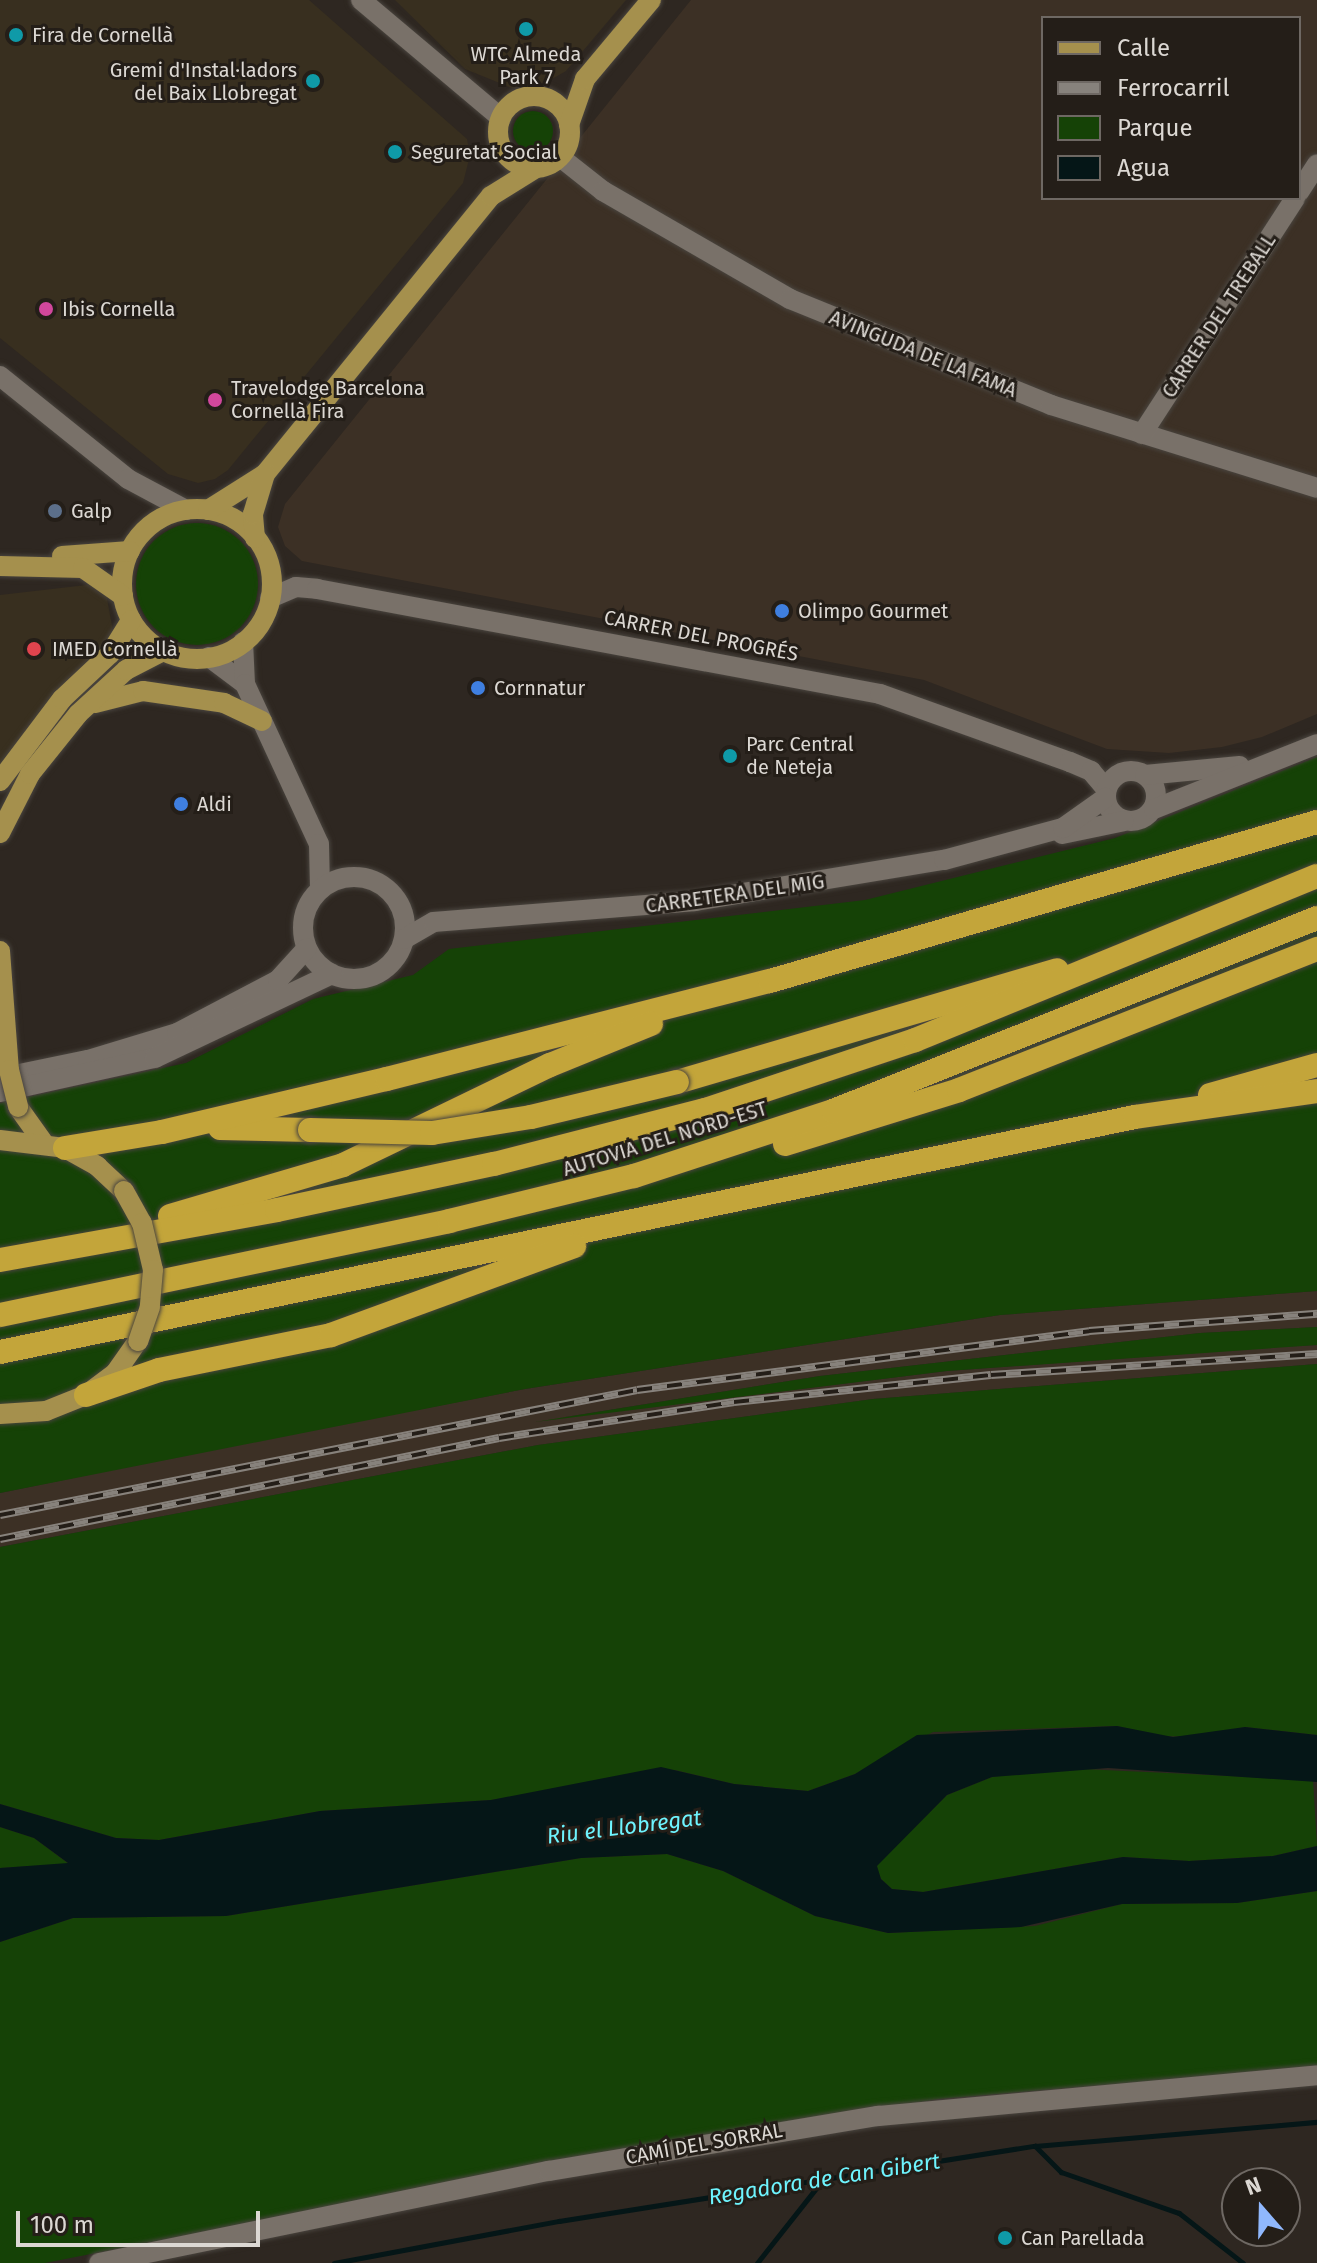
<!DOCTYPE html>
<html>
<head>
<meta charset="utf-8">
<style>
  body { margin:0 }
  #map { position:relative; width:1317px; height:2263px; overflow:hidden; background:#2e2721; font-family:"Fira Sans",sans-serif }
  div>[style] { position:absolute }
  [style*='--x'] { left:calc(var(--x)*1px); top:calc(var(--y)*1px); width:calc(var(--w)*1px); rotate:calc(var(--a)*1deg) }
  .commercial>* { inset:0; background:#382f1f }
  .built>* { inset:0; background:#3c3025 }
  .green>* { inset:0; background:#154206 }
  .round { border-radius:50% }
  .water>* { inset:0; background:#051617 }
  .stream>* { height:5px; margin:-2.5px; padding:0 2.5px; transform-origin:2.5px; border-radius:2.5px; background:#051617 }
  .roads { filter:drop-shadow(0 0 2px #49443e) drop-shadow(0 0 2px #49443e) }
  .minor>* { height:20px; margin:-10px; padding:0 10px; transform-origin:10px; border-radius:10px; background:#797169 }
  .minor>.ring { margin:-10px; padding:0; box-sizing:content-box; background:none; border:20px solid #797169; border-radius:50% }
  .major>* { height:20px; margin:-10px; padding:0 10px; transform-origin:10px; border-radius:10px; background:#a5904d }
  .major>.ring { margin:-10px; padding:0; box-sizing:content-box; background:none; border:20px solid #a5904d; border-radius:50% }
  .highway>* { height:24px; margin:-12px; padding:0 12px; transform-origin:12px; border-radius:12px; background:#c3a53a }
  .rail>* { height:8px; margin-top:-4px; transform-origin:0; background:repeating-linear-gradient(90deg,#241e18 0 15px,#87827c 0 30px); box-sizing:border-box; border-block:2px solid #87827c }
  .bridges { filter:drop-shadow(0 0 2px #49443e) drop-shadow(0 0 2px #49443e) }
  .major-bridge>* { height:20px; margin:-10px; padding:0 10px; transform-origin:10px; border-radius:10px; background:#a5904d }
  .highway-bridge>* { height:24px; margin:-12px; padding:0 12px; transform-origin:12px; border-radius:12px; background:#c3a53a }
  .dots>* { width:22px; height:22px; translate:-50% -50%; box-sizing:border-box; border:4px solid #241e18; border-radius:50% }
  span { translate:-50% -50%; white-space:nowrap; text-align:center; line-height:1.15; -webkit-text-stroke:6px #241e18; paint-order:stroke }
  .poi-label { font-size:20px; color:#dcd8d3 }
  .left { translate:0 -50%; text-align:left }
  .right { translate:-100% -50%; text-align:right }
  .street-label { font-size:20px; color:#dcd8d3 }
  .water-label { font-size:22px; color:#6ef4fe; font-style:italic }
  .legend { position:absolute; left:1041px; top:16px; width:260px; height:184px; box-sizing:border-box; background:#241e18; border:2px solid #6e6863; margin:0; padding:10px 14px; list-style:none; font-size:24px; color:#dcd8d3 }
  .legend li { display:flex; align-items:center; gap:16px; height:40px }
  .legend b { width:40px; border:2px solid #6e6863 }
  .north { position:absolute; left:1221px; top:2167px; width:80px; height:80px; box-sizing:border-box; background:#241e18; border:2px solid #6e6863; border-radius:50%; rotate:340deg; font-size:22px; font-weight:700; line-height:32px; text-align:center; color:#dcd8d3 }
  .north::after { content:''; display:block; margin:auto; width:28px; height:36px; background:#90b8fd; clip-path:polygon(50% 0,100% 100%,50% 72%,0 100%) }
  .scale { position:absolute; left:16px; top:2211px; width:244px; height:36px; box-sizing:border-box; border:4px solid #dcd8d3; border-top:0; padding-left:10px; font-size:24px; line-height:28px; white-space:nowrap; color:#dcd8d3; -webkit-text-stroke:6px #241e18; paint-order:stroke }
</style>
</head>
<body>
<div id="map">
  <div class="commercial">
    <i style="clip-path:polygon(0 0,309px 0,467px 139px,470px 155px,463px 183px,228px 470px,215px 479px,198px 483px,168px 474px,0 338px)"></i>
    <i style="clip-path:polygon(395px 0,626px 0,566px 71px,545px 83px,512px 88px,465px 69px)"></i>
    <i style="clip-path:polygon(104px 583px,114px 636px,0 773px,0 595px)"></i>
  </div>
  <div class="built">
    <i style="clip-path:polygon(evenodd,691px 0,1317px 0,1317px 714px,1262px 737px,1222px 747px,1169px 753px,1107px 749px,924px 680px,302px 561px,285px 546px,278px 527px,285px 504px,691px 0,1043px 18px,1299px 18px,1299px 198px,1043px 198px,1043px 18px)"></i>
    <i style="clip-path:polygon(1317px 1291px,1317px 1327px,1200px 1333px,820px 1376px,559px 1418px,947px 1371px,1278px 1347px,1317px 1345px,1317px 1364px,873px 1399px,538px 1445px,0 1547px,0 1493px,223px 1447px,525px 1389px,1000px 1315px)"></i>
  </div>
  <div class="green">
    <i class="round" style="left:513px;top:111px;width:40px;height:40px"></i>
    <i class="round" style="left:136px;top:523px;width:122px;height:122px"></i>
    <i style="clip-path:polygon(1317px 757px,1317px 1291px,1000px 1315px,525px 1389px,0 1493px,0 1103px,186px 1063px,313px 999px,413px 975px,449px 949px,865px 900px,1115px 838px)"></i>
    <i style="clip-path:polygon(1317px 1327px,1317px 1345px,947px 1371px,535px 1422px,820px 1376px,1200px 1333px)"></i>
    <i style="clip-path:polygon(1317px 1364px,1317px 1735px,1245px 1727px,1202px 1737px,1161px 1736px,1117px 1726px,933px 1732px,855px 1774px,808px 1791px,734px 1784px,675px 1770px,491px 1800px,320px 1811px,159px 1840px,116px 1838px,0 1804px,0 1547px,538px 1445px,873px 1399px)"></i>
    <i style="clip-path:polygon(1062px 1768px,1313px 1780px,1317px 1846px,1273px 1856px,1189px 1861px,1123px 1857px,923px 1892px,892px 1889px,881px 1879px,876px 1866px,947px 1795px,992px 1777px)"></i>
    <i style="clip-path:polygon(0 1827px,34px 1838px,69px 1864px,0 1868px)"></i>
    <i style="clip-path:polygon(667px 1854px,723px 1871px,815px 1916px,888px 1933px,1035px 1926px,1122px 1904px,1237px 1903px,1317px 1891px,1317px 2067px,939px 2099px,629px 2148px,45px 2263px,0 2263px,0 1942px,73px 1918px,226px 1916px,581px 1858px)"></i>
  </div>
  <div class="water">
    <i style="clip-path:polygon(1117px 1726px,1173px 1737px,1245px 1727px,1317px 1735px,1317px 1782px,1108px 1768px,992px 1777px,947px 1795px,877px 1866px,881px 1879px,892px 1889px,923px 1892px,1123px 1857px,1189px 1861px,1273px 1856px,1317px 1846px,1317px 1891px,1237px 1903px,1122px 1904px,1021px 1927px,888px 1933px,815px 1916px,723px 1871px,667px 1854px,581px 1858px,226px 1916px,73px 1918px,0 1942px,0 1868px,68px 1863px,34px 1838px,0 1827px,0 1804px,116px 1838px,159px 1840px,320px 1811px,491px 1800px,661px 1767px,734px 1784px,808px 1791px,855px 1774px,917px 1735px)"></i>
  </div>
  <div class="stream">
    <i style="--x:1035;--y:2146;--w:37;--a:45"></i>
    <i style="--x:1061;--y:2172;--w:125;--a:19.2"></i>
    <i style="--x:1179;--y:2213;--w:81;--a:38"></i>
    <i style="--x:334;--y:2263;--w:229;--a:-10.6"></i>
    <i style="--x:559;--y:2221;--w:482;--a:-9"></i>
    <i style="--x:1035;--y:2146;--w:283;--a:-4.9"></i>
    <i style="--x:757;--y:2263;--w:103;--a:-51.7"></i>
  </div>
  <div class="roads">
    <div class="minor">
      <i style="--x:361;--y:0;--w:183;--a:40.1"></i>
      <i style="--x:560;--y:157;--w:55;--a:38.3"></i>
      <i style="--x:603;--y:191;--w:216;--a:30"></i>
      <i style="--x:790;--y:299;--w:282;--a:22.1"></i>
      <i style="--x:1051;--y:405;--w:279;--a:17.3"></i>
      <i style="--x:1299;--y:192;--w:33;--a:-57"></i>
      <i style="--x:0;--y:376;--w:164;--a:38.8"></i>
      <i style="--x:128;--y:479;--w:66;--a:28.1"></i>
      <i style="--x:1142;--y:434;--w:281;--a:-57"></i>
      <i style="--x:270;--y:598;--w:28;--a:-23"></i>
      <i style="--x:296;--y:587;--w:21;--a:5"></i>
      <i style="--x:317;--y:589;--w:573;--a:10.56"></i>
      <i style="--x:880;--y:694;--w:202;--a:19.7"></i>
      <i style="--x:1070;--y:762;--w:23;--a:23"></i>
      <i style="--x:1091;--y:771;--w:23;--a:50"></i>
      <i style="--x:209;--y:657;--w:45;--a:36.9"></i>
      <i style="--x:245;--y:684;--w:42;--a:-92.7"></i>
      <i style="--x:245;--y:684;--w:176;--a:65.2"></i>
      <i style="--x:319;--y:844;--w:45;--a:88.7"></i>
      <i class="ring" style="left:1106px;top:771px;width:30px;height:30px"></i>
      <i style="--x:1145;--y:775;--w:95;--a:-5.4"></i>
      <i style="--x:1154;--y:809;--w:175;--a:-21.7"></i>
      <i style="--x:1062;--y:834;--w:63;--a:-11.8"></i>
      <i class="ring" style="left:303px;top:877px;width:82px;height:82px"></i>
      <i style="--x:404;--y:939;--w:34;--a:-30"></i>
      <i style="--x:434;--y:922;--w:262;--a:-4.6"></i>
      <i style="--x:695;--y:901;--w:252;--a:-9.4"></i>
      <i style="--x:944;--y:860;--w:123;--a:-15.1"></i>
      <i style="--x:1063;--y:828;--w:52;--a:-35.5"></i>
      <i style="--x:0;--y:1078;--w:90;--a:-11.6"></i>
      <i style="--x:88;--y:1060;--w:93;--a:-16.9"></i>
      <i style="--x:177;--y:1033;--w:114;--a:-27.7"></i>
      <i style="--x:278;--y:980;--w:43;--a:-47.8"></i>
      <i style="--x:0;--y:1092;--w:159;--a:-12.4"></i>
      <i style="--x:155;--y:1058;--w:196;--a:-25.4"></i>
      <i style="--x:99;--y:2263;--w:459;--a:-11.6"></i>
      <i style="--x:549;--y:2171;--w:334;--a:-9.5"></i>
      <i style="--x:878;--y:2116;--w:441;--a:-5.3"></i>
    </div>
    <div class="major">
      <i class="ring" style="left:498px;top:96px;width:52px;height:52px"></i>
      <i style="--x:569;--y:125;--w:49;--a:-70.8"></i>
      <i style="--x:585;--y:79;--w:103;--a:-50.1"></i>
      <i class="ring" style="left:122px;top:509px;width:130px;height:130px"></i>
      <i style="--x:208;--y:510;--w:67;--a:-32.3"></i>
      <i style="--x:265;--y:474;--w:358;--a:-50.9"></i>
      <i style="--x:491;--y:196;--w:53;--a:-31.9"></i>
      <i style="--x:255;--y:538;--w:24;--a:-95"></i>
      <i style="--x:253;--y:514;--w:42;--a:-73.3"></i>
      <i style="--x:62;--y:556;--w:68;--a:-4.2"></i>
      <i style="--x:0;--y:566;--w:83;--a:1.4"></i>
      <i style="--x:83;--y:568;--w:49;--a:35"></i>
      <i style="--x:95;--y:703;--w:49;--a:-14"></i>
      <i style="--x:143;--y:691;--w:82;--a:8.4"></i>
      <i style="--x:224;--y:703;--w:42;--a:25.3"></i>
      <i style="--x:0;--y:781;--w:103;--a:-52.9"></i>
      <i style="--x:62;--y:699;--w:66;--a:-43.2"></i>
      <i style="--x:110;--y:654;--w:40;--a:-58"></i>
      <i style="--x:0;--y:833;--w:66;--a:-63"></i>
      <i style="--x:30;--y:774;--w:77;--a:-51.3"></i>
      <i style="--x:78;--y:714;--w:65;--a:-42.5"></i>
      <i style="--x:126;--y:670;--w:42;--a:-27.2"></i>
      <i style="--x:18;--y:1107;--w:43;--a:54.5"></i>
      <i style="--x:0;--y:1140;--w:65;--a:7"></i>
      <i style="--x:65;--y:1148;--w:37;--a:29"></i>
      <i style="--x:97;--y:1166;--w:37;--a:43"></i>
      <i style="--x:0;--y:1414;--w:46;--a:-3.7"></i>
      <i style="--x:46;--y:1411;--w:43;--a:-21.8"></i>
      <i style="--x:86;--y:1395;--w:38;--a:-37"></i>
      <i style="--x:116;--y:1372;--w:38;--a:-55"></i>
    </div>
    <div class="highway">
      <i style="--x:677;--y:1082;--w:396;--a:-16.4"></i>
      <i style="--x:1210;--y:1095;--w:111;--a:-15.7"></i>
      <i style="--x:220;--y:1128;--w:90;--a:1.3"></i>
      <i style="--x:785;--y:1144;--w:182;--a:-17.2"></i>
      <i style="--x:959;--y:1090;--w:385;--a:-21.5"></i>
      <i style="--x:65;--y:1148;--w:98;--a:-9.4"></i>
      <i style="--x:162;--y:1132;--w:231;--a:-13.3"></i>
      <i style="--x:387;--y:1079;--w:395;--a:-14.4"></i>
      <i style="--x:770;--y:981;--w:570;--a:-16.21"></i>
      <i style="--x:170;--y:1216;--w:180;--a:-16.4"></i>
      <i style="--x:343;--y:1165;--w:230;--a:-25.8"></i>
      <i style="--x:550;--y:1065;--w:109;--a:-22.1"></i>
      <i style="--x:0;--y:1260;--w:281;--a:-10.2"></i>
      <i style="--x:277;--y:1210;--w:222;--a:-12"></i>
      <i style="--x:494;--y:1164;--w:218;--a:-14.4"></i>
      <i style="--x:705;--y:1110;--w:221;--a:-18.4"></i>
      <i style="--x:915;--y:1040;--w:434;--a:-22.2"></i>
      <i style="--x:0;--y:1315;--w:459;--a:-11.8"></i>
      <i style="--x:449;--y:1221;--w:190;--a:-13.7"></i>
      <i style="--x:634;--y:1176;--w:209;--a:-18.1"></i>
      <i style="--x:833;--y:1111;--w:521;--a:-21.74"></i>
      <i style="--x:0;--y:1352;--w:1159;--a:-11.7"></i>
      <i style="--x:1135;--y:1117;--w:184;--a:-8.1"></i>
      <i style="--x:86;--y:1395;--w:77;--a:-18.9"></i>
      <i style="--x:159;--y:1370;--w:176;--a:-11.5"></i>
      <i style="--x:331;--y:1335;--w:259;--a:-20.1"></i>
    </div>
  </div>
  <div class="rail">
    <i style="--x:0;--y:1515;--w:649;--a:-11.1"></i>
    <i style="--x:637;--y:1390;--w:456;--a:-7.4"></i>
    <i style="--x:1089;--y:1331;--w:229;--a:-4.3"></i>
    <i style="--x:0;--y:1539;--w:509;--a:-11.44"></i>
    <i style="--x:499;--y:1438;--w:238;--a:-8.7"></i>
    <i style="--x:734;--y:1402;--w:258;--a:-6"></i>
    <i style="--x:991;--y:1375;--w:327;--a:-3.7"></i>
  </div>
  <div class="bridges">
    <div class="major-bridge">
      <i style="--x:0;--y:951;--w:119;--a:85.7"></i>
      <i style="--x:9;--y:1070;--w:38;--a:76"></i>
      <i style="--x:124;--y:1191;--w:37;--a:61"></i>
      <i style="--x:142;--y:1223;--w:48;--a:76.8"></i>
      <i style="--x:153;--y:1270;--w:37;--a:95"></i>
      <i style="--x:150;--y:1307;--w:36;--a:109"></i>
    </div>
    <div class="highway-bridge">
      <i style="--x:310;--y:1130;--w:122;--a:1.4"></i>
      <i style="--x:432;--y:1133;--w:100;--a:-9.2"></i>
      <i style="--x:531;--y:1117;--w:150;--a:-13.5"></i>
    </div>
  </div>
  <div class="dots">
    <i style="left:526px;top:29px;background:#0f9aa8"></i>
    <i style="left:16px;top:35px;background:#0f9aa8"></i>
    <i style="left:313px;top:81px;background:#0f9aa8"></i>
    <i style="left:395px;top:152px;background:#0f9aa8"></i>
    <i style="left:46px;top:309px;background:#d1479c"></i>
    <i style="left:215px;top:400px;background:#d1479c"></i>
    <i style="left:55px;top:511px;background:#5c6f8a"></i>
    <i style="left:782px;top:611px;background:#3f7fe0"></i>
    <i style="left:34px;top:649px;background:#e0444e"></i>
    <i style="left:478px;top:688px;background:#3f7fe0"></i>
    <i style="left:730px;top:756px;background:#0f9aa8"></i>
    <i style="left:181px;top:804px;background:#3f7fe0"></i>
    <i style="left:1005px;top:2238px;background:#0f9aa8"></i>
  </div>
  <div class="poi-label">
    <span class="left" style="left:32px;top:35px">Fira de Cornellà</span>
    <span style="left:526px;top:66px">WTC Almeda<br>Park 7</span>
    <span class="right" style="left:297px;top:82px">Gremi d'Instal·ladors<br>del Baix Llobregat</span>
    <span class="left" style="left:411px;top:152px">Seguretat Social</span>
    <span class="left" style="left:62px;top:309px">Ibis Cornella</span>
    <span class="left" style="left:231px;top:400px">Travelodge Barcelona<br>Cornellà Fira</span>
    <span class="left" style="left:71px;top:511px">Galp</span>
    <span class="left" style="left:798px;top:611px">Olimpo Gourmet</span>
    <span class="left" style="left:52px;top:649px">IMED Cornellà</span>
    <span class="left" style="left:494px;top:688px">Cornnatur</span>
    <span class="left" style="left:746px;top:756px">Parc Central<br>de Neteja</span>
    <span class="left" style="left:197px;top:804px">Aldi</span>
    <span class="left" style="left:1021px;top:2238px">Can Parellada</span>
  </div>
  <div class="street-label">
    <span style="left:1219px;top:316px;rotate:-57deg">CARRER DEL TREBALL</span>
    <span style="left:923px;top:354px;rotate:22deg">AVINGUDA DE LA FAMA</span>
    <span style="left:701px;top:636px;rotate:11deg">CARRER DEL PROGRÉS</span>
    <span style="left:735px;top:894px;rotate:-8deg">CARRETERA DEL MIG</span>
    <span style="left:665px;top:1139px;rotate:-17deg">AUTOVIA DEL NORD-EST</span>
    <span style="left:704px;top:2144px;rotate:-10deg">CAMÍ DEL SORRAL</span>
  </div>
  <div class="water-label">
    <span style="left:624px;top:1827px;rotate:-7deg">Riu el Llobregat</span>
    <span style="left:824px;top:2179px;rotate:-9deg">Regadora de Can Gibert</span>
  </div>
  <ul class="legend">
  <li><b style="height:10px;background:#a5904d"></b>Calle</li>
  <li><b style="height:10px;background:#87827c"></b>Ferrocarril</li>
  <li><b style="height:22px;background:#154206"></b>Parque</li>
  <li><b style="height:22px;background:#051617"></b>Agua</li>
  </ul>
  <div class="north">N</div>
  <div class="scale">100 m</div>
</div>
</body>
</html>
